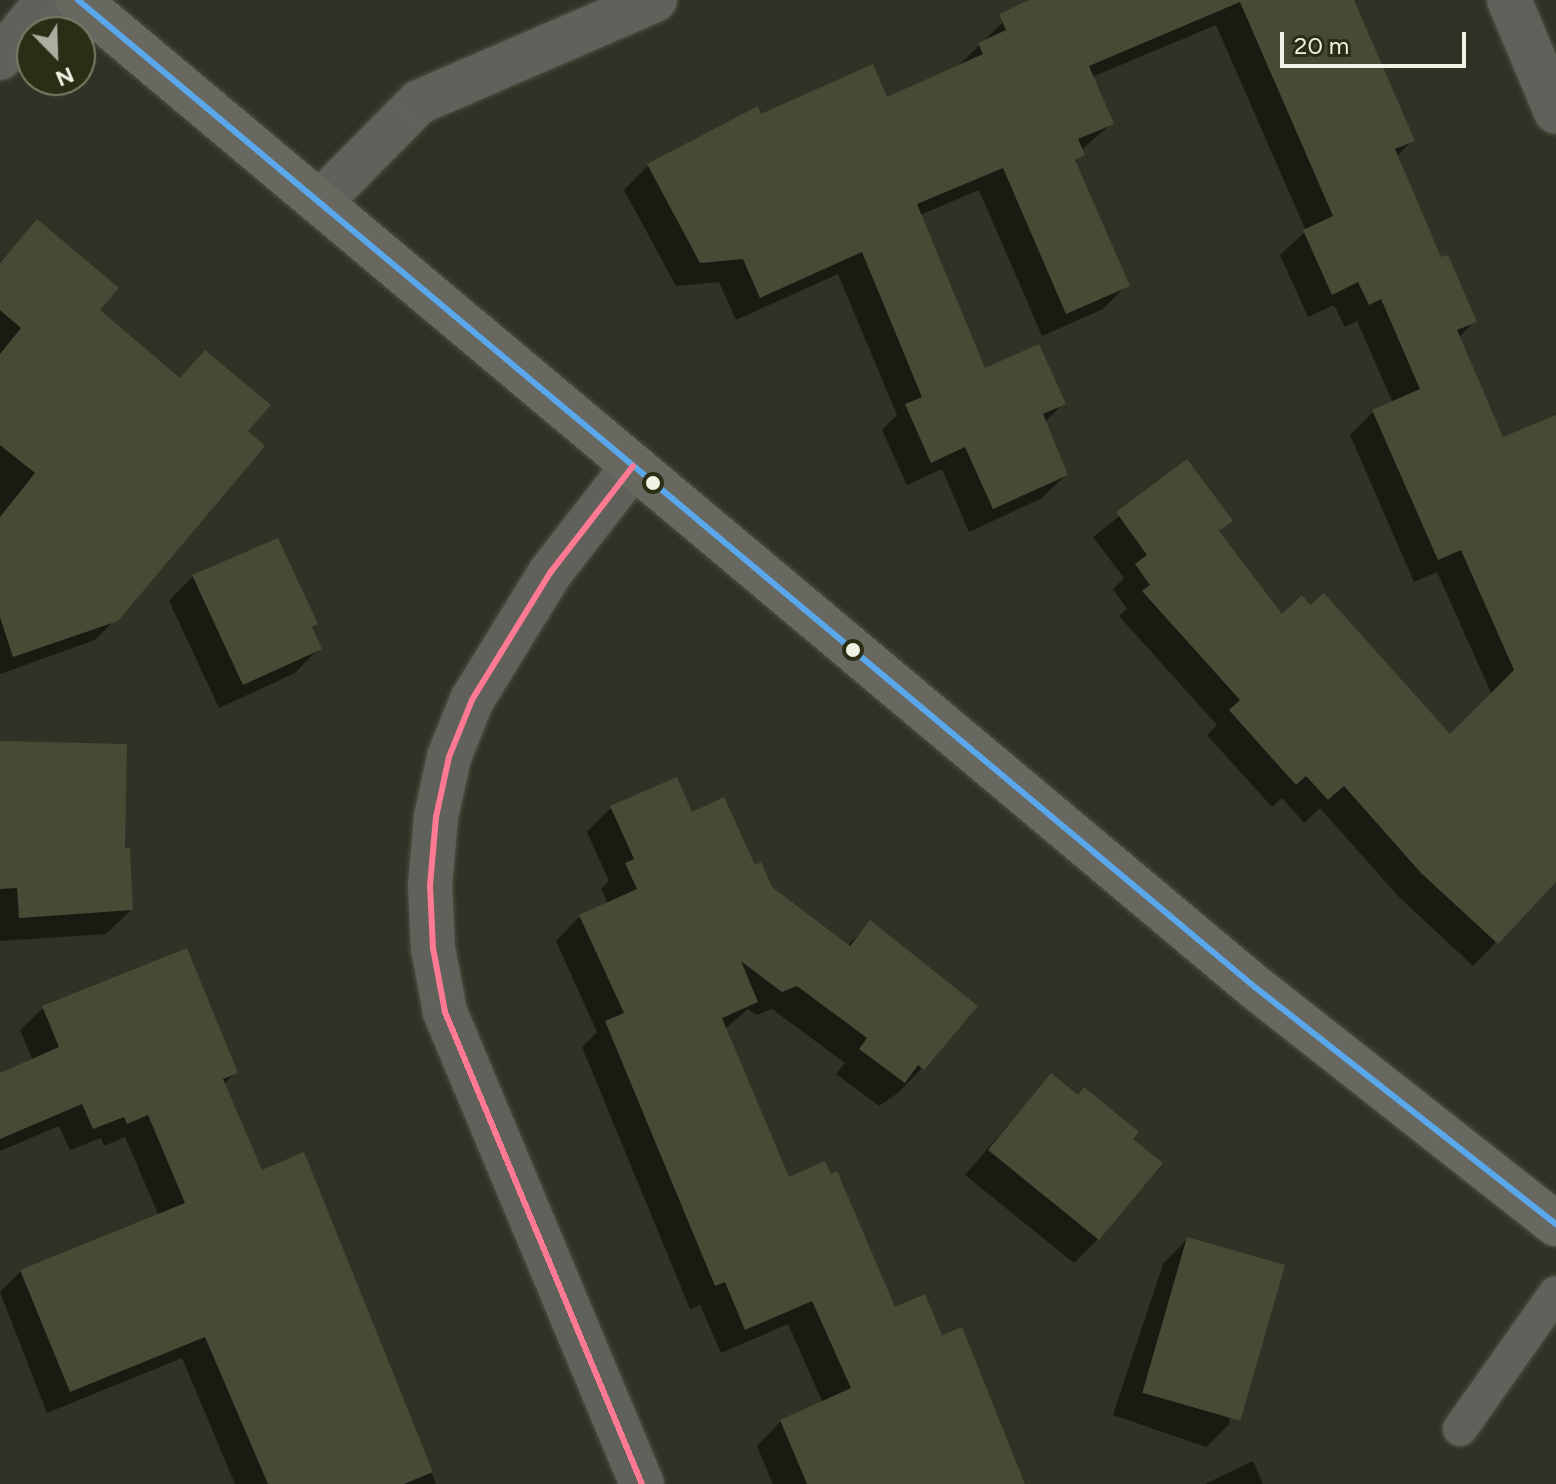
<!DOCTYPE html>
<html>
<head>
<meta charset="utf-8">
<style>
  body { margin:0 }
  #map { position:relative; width:1556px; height:1484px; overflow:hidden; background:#313125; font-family:Figtree,sans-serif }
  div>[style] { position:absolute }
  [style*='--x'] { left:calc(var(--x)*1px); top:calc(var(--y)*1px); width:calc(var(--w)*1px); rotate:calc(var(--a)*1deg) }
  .shadow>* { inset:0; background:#0007 }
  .building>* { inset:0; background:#494a35; transform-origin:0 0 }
  .roads { filter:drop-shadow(0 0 2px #4f4f44) drop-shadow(0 0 2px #4f4f44) }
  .lane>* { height:34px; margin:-17px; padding:0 17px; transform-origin:17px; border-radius:17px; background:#61615c }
  .street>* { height:44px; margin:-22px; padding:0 22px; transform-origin:22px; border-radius:22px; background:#61615c }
  .primary>* { height:44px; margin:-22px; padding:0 22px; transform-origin:22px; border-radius:22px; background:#686861 }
  .bus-1>* { height:6px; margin:-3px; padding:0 3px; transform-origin:3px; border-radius:3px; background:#5aa8eb }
  .bus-2>* { height:6px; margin:-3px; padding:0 3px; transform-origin:3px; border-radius:3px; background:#fe7a93 }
  .dots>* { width:22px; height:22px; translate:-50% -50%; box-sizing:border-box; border:4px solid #2b2d15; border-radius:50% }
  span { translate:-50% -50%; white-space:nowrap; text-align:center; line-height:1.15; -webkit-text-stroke:6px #2b2d15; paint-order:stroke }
  .north { position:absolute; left:16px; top:16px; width:80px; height:80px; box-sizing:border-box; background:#2b2d15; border:2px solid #7a7c67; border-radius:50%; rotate:157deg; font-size:22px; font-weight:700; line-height:32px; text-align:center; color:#f0f2e3 }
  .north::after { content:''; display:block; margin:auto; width:28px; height:36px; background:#adaea0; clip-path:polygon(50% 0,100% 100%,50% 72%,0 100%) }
  .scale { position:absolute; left:1280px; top:32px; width:186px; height:36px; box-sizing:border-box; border:4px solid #f0f2e3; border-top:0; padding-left:10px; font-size:24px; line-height:28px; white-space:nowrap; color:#f0f2e3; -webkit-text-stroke:6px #2b2d15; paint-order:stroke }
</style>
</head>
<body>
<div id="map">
  <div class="shadow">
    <i style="clip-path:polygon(1063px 0,1319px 0,1413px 140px,1396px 157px,1440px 260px,1475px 321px,1458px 338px,1501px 440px,1556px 450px,1556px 879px,1473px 966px,1398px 896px,1320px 808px,1304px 823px,1282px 798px,1272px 807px,1207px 735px,1217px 725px,1119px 616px,1127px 609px,1113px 589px,1124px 578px,1093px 537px,1187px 462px,1230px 520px,1218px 533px,1281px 617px,1450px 737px,1492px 695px,1437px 572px,1414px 582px,1350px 435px,1373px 412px,1393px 403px,1357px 321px,1345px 327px,1334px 305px,1308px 317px,1280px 255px,1306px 231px,1216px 25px,1092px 77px,1111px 124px,1081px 150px,1075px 163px,1127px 285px,1103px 309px,1042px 336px,979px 190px,920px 215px,984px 371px,1063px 404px,1044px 423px,1066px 475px,1042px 498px,969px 532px,942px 469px,907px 485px,882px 430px,897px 415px,838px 274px,736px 320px,719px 282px,676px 286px,624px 190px,648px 166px,760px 116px,886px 100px,955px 69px,1003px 22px)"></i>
    <i style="clip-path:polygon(37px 222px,97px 310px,245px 431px,116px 619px,95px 640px,0 674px,0 262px)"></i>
    <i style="clip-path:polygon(193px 576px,316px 624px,310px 629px,319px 648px,295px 673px,219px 708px,169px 601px)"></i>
    <i style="clip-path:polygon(0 743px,123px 850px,131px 910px,106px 934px,0 941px)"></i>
    <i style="clip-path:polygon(611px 808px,691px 814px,770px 888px,847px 946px,870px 923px,922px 1068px,898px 1093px,879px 1106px,836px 1074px,845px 1063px,772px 1009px,757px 1015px,748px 1009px,725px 1029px,788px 1179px,894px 1310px,941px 1338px,1024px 1484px,773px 1484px,757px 1446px,781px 1421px,823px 1403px,788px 1324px,721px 1353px,700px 1305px,690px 1309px,582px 1047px,597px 1032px,556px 941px,580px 916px,608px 904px,601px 889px,609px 881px,587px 832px)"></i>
    <i style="clip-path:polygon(43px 1008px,235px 1073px,223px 1085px,261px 1173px,303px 1155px,436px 1484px,235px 1484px,182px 1358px,47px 1413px,0 1292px,21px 1271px,159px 1216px,125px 1137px,104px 1146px,101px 1138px,70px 1150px,59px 1126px,0 1151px,0 1075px,33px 1061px,20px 1030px)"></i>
    <i style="clip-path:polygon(1051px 1075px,1130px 1139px,1098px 1239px,1074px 1263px,965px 1175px)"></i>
    <i style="clip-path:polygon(1187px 1239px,1230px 1423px,1206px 1447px,1113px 1415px,1163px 1264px)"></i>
    <i style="clip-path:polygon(1253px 1461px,1263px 1484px,1205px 1484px)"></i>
  </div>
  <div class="building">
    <i style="clip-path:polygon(1029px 0,1354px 0,1415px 141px,1395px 149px,1441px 257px,1448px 255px,1477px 322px,1457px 330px,1503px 437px,1556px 415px,1556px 882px,1498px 944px,1421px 873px,1344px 786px,1328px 800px,1306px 776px,1296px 785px,1229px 710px,1240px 700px,1142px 591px,1150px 585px,1135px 564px,1147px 555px,1116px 512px,1187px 459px,1233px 521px,1219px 531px,1282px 614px,1302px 595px,1310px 605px,1324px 593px,1450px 734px,1514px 670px,1461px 550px,1438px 560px,1372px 410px,1420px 389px,1381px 299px,1369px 305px,1358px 282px,1332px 295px,1303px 230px,1333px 216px,1240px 2px,1089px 66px,1114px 124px,1078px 139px,1085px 155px,1075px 160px,1130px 286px,1066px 314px,1003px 168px,917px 204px,985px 368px,1039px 344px,1066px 404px,1043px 414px,1068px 475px,993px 509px,965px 447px,931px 463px,905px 404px,922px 397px,862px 252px,760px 298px,743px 259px,700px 263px,647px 164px,758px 106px,761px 114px,873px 64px,887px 97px,983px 54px,978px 43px,1006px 30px,999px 14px)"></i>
    <i style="clip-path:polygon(37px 219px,119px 288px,100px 310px,180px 378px,205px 350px,271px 405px,248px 431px,265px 446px,118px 621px,13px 657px,0 617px,0 517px,35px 473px,0 445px,0 354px,21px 328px,0 310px,0 263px)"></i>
    <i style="clip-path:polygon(278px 538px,318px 624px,312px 627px,322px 649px,243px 685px,192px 575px)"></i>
    <i style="clip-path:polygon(0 741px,127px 744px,125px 848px,130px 848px,133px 910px,19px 918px,17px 888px,0 889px)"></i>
    <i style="clip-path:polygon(677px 777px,692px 812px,724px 797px,755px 865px,761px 862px,772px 887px,850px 946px,870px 920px,978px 1006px,924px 1070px,918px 1065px,905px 1083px,859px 1049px,867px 1038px,797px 986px,782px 992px,741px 961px,758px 1002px,722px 1018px,789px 1177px,825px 1161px,831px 1174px,837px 1171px,895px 1307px,925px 1294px,942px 1335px,962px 1327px,1025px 1484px,807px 1484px,780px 1420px,851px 1388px,812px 1301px,745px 1330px,725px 1282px,715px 1286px,605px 1021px,624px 1013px,579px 915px,637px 889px,625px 863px,634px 859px,610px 806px)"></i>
    <i style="clip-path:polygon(187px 948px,238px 1073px,223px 1079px,262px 1170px,304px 1152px,433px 1472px,404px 1484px,268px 1484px,205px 1337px,70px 1392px,20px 1270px,185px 1203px,148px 1115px,127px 1124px,124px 1117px,93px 1129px,82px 1104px,0 1139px,0 1073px,59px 1047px,42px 1006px)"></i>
    <i style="clip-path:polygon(1051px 1073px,1078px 1095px,1084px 1087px,1139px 1132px,1133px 1139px,1163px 1163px,1099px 1240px,988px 1150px)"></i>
    <i style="left:1187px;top:1237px;width:102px;height:162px;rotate:16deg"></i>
  </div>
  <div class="roads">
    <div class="lane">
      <i style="--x:1460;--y:1429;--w:166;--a:-54.8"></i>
    </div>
    <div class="street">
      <i style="--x:1509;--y:0;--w:121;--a:67.2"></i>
      <i style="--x:0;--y:58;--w:75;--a:-50.4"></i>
      <i style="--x:320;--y:202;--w:141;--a:-45.3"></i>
      <i style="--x:419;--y:102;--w:257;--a:-23.4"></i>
      <i style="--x:633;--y:466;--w:135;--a:127.8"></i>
      <i style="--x:550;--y:573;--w:149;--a:121.6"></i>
      <i style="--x:472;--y:700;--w:61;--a:112"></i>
      <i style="--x:449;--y:757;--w:61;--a:102.2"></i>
      <i style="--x:436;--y:817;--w:68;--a:95"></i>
      <i style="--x:430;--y:885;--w:63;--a:87.3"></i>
      <i style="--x:433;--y:948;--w:65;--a:79.4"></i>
      <i style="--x:445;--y:1012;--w:511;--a:67.35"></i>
    </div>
    <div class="primary">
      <i style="--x:78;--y:0;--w:1537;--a:39.99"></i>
      <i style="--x:1256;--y:988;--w:382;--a:38.2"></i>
    </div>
  </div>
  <div class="bus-1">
    <i style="--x:78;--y:0;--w:1537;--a:39.99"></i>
    <i style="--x:1256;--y:988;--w:382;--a:38.2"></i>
  </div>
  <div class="bus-2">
    <i style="--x:633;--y:466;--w:135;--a:127.8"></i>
    <i style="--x:550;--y:573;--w:149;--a:121.6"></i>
    <i style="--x:472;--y:700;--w:61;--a:112"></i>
    <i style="--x:449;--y:757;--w:61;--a:102.2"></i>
    <i style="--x:436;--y:817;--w:68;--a:95"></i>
    <i style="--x:430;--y:885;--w:63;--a:87.3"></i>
    <i style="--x:433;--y:948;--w:65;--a:79.4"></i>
    <i style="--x:445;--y:1012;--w:511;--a:67.35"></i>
  </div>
  <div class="dots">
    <i style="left:653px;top:483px;background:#f0f2e3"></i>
    <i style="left:853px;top:650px;background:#f0f2e3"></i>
  </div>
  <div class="north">N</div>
  <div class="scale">20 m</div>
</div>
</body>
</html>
